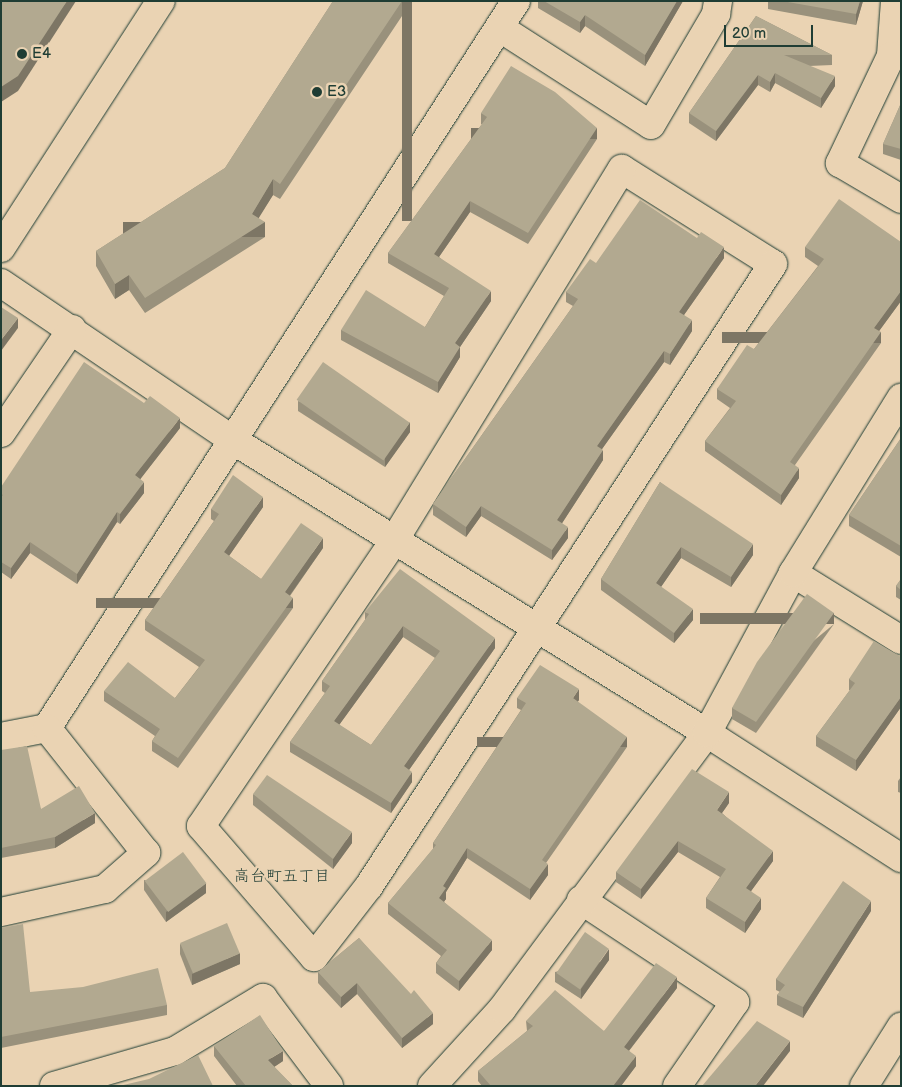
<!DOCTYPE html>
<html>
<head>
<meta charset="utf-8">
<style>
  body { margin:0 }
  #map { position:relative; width:902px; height:1087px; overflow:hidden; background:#ead3b3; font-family:"Balsamiq Sans","Klee One",sans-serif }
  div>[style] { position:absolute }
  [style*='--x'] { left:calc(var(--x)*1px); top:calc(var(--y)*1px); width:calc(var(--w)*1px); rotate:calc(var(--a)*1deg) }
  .roads { filter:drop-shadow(0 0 1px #1f3d34) drop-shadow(0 0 1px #1f3d34) }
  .minor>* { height:28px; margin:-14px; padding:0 14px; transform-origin:14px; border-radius:14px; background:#ead3b3 }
  .tertiary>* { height:28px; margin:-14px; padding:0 14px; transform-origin:14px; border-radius:14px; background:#ead3b3 }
  .wall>* { inset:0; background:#99917c }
  .shaded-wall>* { inset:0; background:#7d7665; transform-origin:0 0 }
  .building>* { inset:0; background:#b2a990; transform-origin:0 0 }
  .dots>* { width:14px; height:14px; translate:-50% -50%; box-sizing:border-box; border:2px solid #ead3b3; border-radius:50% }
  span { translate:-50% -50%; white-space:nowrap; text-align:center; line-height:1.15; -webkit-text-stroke:5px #ead3b3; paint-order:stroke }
  .poi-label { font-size:15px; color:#1f3d34 }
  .left { translate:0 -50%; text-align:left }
  .neighbourhood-label { font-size:16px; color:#1f3d34 }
  .frame { position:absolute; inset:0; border:2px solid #1f3d34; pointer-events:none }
  .scale { position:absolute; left:724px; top:25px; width:89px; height:22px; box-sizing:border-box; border:2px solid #1f3d34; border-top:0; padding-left:6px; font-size:15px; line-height:18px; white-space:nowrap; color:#1f3d34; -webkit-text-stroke:4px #ead3b3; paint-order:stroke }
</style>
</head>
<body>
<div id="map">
  <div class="roads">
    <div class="minor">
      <i style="--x:895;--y:1;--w:55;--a:94.2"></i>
      <i style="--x:891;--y:56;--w:119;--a:115.5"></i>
      <i style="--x:840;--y:163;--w:71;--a:30.5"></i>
      <i style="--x:500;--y:28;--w:179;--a:32.7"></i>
      <i style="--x:651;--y:125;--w:129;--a:-59.6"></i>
      <i style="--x:716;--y:14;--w:13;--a:-81"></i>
      <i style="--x:622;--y:169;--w:178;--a:32.2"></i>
      <i style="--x:773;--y:264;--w:742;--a:123"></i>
      <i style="--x:369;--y:886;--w:90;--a:127.8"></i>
      <i style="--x:314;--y:957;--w:173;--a:-130.8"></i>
      <i style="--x:201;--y:826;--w:346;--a:-55.9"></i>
      <i style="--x:395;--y:539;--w:434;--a:-58.5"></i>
      <i style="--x:1;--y:248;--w:294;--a:-57.1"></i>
      <i style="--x:1;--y:283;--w:282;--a:34.1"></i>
      <i style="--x:234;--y:441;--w:556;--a:31.69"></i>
      <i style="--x:707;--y:733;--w:231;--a:32.8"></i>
      <i style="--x:1;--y:433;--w:126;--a:-55.7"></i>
      <i style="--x:793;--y:573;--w:127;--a:31.8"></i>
      <i style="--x:1;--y:737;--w:47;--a:-11.1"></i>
      <i style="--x:47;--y:728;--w:865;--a:-57.17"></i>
      <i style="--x:581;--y:900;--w:185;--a:33.5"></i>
      <i style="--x:735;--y:1002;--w:102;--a:124.6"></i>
      <i style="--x:1;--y:912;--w:107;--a:-12.5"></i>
      <i style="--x:105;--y:889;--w:55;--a:-41.3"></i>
      <i style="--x:146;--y:853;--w:159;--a:-128.4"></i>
      <i style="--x:54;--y:1086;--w:126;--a:-16.1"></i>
      <i style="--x:175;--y:1051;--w:103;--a:-31.1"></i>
      <i style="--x:263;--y:998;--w:110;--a:53.1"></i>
      <i style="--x:432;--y:1086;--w:104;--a:-47.7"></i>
      <i style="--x:502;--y:1009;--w:344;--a:-53.4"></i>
      <i style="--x:707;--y:733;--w:182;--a:-61.7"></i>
      <i style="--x:793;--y:573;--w:206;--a:-58.3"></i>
    </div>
    <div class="tertiary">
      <i style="--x:864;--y:1086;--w:70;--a:-57.9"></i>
    </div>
  </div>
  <div class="wall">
    <i style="clip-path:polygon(333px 1px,412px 1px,280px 199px,273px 195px,258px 218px,265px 237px,145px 313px,129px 290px,115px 299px,96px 266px,96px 251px,225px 168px)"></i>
    <i style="clip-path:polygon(538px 1px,683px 1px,645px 66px,585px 26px,580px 33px,538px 8px)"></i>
    <i style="clip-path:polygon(768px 1px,863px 1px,856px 25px,768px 9px)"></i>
    <i style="clip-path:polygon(756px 16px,832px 55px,832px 65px,809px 66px,835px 86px,821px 108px,775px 83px,770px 92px,758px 85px,716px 141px,689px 123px,689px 113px)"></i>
    <i style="clip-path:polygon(901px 103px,901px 160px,883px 154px,883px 144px)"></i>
    <i style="clip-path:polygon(481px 113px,597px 139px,528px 244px,470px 212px,439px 257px,491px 301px,460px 347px,460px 357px,438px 393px,341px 340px,341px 330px,425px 327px,444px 296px,388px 263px,388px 253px,482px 124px,481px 124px)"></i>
    <i style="clip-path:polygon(901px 242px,901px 301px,879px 331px,881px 343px,795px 465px,799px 478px,781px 505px,705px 451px,705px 441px,730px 408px,717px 399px,717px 389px,754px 349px,818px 266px,805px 257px,805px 247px)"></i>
    <i style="clip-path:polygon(724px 258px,684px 315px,692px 331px,670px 365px,664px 362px,602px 449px,603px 460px,562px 523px,568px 538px,552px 560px,481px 516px,466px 537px,433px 515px,433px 504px,573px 306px,566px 302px,566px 292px,596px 263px)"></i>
    <i style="clip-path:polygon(298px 401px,410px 432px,385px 467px,298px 411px)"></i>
    <i style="clip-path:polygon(180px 428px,140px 479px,144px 493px,120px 524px,117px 522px,77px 584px,30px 553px,11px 579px,1px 572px,1px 487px)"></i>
    <i style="clip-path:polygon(901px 438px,901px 557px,849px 526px,849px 515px)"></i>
    <i style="clip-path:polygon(660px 482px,753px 555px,731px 587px,681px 558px,661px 587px,693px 620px,674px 643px,601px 590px,601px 579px)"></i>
    <i style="clip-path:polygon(263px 507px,229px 556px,261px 579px,323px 548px,290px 596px,293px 608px,178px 768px,152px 751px,152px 741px,155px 736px,104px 701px,104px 691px,175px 698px,199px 667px,145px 630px,145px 620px,214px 521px,211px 519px,211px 509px)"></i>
    <i style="clip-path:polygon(901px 579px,901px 600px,896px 597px,896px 586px)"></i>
    <i style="clip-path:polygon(evenodd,365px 612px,495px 648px,409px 770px,412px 782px,391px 813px,290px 752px,290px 742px,325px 693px,322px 691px,322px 681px,365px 620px,365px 612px,403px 637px,435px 658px,371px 745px,339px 725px,403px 637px)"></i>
    <i style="clip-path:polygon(834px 624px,756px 733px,732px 719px,732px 708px)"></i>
    <i style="clip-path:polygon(901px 657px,901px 707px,856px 771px,816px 746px,816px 736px,850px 690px,849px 690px,849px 679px)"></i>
    <i style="clip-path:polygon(517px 698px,579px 700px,577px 702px,627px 747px,546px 863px,548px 875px,530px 900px,467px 858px,446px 892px,446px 899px,444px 902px,492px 950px,459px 991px,436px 973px,436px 963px,441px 956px,388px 914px,388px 903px,433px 849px,433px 843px,521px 710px,517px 708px)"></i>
    <i style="clip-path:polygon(1px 750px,41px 809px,95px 823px,55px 848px,1px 858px)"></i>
    <i style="clip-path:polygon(901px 777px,901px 793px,898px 792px,898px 781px)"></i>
    <i style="clip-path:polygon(253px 794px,352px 843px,333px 869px,253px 805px)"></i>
    <i style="clip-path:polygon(729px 803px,722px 813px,773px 861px,751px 891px,761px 909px,745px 933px,706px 908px,706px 898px,720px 877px,678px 852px,641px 899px,616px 882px,616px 872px)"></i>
    <i style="clip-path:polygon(144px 880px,206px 893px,166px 922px,144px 890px)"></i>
    <i style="clip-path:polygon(871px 911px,803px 1018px,777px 1005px,777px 995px,780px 992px,776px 990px,776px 979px)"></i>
    <i style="clip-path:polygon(1px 928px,30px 992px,167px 1005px,167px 1015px,1px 1048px)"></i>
    <i style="clip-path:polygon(359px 938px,433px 1024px,402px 1048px,357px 994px,341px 1008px,318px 983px,318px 972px)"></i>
    <i style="clip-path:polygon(180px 944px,240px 964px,192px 985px,180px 954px)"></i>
    <i style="clip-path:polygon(609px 960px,581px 999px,555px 982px,555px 972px)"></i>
    <i style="clip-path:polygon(677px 988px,629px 1051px,636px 1066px,621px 1086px,482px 1086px,478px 1081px,478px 1071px,527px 1031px,526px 1021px,604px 1031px)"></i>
    <i style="clip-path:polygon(214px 1046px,283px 1061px,274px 1067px,293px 1086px,237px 1086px,214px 1056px)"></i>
  </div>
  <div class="shaded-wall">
    <i style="clip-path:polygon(67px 1px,76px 1px,18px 91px,1px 102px,1px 87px)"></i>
    <i style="left:402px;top:1px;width:10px;height:220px"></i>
    <i style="clip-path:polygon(677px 1px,683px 1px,645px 66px,645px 55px)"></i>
    <i style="clip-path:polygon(860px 1px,863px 1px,856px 25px,856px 14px)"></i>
    <i style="clip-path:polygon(585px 15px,585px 26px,580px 33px,580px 22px)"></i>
    <i style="clip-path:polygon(775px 73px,775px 83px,770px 92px,770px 82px)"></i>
    <i style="clip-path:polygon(758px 75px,758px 85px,716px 141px,716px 131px)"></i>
    <i style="clip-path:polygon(835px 76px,835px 86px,821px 108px,821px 98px)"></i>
    <i style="left:597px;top:128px;width:11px;height:126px;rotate:90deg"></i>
    <i style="clip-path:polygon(273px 179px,273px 195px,252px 229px,252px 214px)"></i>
    <i style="clip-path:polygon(470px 201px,470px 212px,434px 264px,434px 254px)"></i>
    <i style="left:265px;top:222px;width:15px;height:142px;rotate:90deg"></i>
    <i style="clip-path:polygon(724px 247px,724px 258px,679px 322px,679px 312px)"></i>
    <i style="clip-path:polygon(129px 275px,129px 290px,115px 299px,115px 284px)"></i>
    <i style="clip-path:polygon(491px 291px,491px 301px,460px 347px,460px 357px,438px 393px,438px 382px,455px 343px)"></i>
    <i style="clip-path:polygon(901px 291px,901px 301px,874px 338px,874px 328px)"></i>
    <i style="clip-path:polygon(18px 318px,18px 328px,1px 351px,1px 340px)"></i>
    <i style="clip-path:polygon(692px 320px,692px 331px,670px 365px,670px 354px)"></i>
    <i style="left:881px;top:332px;width:11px;height:159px;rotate:90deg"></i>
    <i style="clip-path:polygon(664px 351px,664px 362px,597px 456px,597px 446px)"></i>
    <i style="clip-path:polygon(180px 418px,180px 428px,135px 486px,135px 475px)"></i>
    <i style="clip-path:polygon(410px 422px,410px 432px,385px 467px,385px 457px)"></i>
    <i style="clip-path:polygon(603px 450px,603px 460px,557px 531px,557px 520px)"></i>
    <i style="clip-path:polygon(799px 468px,799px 478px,781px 505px,781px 495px)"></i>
    <i style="clip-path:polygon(144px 482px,144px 493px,120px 524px,120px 514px)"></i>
    <i style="clip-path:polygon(263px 497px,263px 507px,224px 563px,224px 552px)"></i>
    <i style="clip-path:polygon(481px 506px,481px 516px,466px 537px,466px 527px)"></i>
    <i style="clip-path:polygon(117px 512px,117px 522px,77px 584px,77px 574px)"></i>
    <i style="clip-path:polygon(568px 527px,568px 538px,552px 560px,552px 550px)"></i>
    <i style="clip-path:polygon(323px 538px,323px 548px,285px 602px,285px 592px)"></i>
    <i style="clip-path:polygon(30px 542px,30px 553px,11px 579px,11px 568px)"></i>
    <i style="clip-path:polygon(753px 544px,753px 555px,731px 587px,731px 577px)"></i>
    <i style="clip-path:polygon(681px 547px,681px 558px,656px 594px,656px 583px)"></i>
    <i style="left:293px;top:598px;width:10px;height:197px;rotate:90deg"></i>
    <i style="clip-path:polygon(693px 609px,693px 620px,674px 643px,674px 633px)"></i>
    <i style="left:834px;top:613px;width:11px;height:134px;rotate:90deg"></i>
    <i style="clip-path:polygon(403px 626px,403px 637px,334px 732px,334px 721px)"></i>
    <i style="clip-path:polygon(495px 638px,495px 648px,404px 777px,404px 766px)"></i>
    <i style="clip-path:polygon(579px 689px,579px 700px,573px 709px,573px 698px)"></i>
    <i style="clip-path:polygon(901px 697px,901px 707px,856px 771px,856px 760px)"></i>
    <i style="left:627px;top:737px;width:10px;height:150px;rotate:90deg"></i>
    <i style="clip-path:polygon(412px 772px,412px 782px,391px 813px,391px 803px)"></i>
    <i style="clip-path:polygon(729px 792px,729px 803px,717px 820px,717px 810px)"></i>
    <i style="clip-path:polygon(95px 813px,95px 823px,55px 848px,55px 837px)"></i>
    <i style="clip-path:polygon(352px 832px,352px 843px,333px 869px,333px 859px)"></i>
    <i style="clip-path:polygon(678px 841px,678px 852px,641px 899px,641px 889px)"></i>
    <i style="clip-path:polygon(467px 848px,467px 858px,446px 892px,446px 899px,439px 908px,439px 898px,443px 886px)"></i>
    <i style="clip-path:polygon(773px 851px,773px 861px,746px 898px,746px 888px)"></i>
    <i style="clip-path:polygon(548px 864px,548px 875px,530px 900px,530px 889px)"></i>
    <i style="clip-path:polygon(206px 883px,206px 893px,166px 922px,166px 912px)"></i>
    <i style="clip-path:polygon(761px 898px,761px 909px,745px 933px,745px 922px)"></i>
    <i style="clip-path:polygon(871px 901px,871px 911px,803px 1018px,803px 1007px)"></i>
    <i style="clip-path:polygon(492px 940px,492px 950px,459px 991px,459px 981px)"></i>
    <i style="clip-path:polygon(609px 949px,609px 960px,581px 999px,581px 989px)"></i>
    <i style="clip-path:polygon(240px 953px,240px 964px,192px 985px,192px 974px)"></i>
    <i style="clip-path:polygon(677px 977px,677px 988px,624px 1057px,624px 1047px)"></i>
    <i style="clip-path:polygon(357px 983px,357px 994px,341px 1008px,341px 997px)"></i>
    <i style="clip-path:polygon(433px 1013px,433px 1024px,402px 1048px,402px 1038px)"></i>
    <i style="clip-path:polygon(790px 1041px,790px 1051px,763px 1086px,755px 1086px)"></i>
    <i style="clip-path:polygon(283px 1051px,283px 1061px,268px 1071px,268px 1060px)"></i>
    <i style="clip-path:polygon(636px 1056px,636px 1066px,621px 1086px,613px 1086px)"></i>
  </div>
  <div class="building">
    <i style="clip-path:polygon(2px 1px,67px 1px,18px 76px,1px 87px)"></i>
    <i style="clip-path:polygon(333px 1px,402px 1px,280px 184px,273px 179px,252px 214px,265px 222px,145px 298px,129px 275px,115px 284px,96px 251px,225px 168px)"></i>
    <i style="clip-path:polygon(544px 1px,677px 1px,645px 55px,585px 15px,580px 22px)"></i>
    <i style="clip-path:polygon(782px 1px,860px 1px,856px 14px)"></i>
    <i style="clip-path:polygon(756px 16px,832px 55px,784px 55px,835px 76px,821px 98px,775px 73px,770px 82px,758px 75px,716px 131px,689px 113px)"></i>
    <i style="clip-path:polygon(511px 66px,555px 92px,597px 128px,528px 233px,470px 201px,434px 254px,491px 291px,455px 343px,460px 347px,438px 382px,341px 330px,366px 290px,425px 327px,449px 288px,388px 253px,487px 117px,481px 113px)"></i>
    <i style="clip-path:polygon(901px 103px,901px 149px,883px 144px)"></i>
    <i style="clip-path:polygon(839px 199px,901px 242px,901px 291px,874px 328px,881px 332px,790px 462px,799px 468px,781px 495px,705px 441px,736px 401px,717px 389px,747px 345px,754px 349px,824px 259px,805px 247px)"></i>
    <i style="clip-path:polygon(640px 200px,697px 238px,701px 232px,724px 247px,679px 312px,692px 320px,670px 354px,664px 351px,597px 446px,603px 450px,557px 520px,568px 527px,552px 550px,481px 506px,466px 527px,433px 504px,578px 299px,566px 292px,590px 259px,596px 263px)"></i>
    <i style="clip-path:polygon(1px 307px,18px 318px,1px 340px)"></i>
    <i style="clip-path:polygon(84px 362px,144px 403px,150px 396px,180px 418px,135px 475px,144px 482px,120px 514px,117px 512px,77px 574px,30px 542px,11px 568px,1px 562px,1px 497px,3px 495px,1px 494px,1px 487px)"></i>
    <i style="left:323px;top:362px;width:106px;height:46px;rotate:35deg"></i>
    <i style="clip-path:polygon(901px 438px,901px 546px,849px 515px)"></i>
    <i style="clip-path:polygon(233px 475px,263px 497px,224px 552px,261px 579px,301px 523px,323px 538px,285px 592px,293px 598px,178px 758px,152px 741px,160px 729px,104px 691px,128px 662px,175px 698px,205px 660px,145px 620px,219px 514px,211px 509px)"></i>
    <i style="clip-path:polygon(660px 482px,753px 544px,731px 577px,681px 547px,656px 583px,693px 609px,674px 633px,601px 579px)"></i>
    <i style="clip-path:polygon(evenodd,400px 569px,495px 638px,404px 766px,412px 772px,391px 803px,290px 742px,330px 686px,322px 681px,369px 614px,365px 612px,400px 569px,403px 626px,440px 651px,371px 745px,334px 721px,403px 626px)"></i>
    <i style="clip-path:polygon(901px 579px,901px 590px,896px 586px)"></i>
    <i style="clip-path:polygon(807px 594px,834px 613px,756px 722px,732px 708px,757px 662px)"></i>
    <i style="clip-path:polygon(874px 641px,901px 657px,901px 697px,856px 760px,816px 736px,855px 683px,849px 679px)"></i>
    <i style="clip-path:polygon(540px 665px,579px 689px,573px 698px,627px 737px,542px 860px,548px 864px,530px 889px,467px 848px,443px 886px,446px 888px,439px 898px,492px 940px,459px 981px,436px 963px,447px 950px,388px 903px,436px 845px,433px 843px,526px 703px,517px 698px)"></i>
    <i style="clip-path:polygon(27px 746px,41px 809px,79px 786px,95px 813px,55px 837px,1px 848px,1px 750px)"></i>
    <i style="clip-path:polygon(692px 769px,729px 792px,717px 810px,773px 851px,746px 888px,761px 898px,745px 922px,706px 898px,726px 869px,678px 841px,641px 889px,616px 872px)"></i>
    <i style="clip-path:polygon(267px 775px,352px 832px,333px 859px,253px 794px)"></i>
    <i style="left:183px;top:852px;width:39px;height:48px;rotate:53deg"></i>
    <i style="clip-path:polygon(843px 881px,871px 901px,803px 1007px,777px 995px,785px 985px,776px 979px)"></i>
    <i style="left:227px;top:923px;width:33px;height:51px;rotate:67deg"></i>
    <i style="clip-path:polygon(23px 924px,30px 992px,83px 987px,158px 968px,167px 1005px,1px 1037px,1px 928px)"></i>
    <i style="left:585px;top:932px;width:29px;height:50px;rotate:35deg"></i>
    <i style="clip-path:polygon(359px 938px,411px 994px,414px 990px,433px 1013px,402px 1038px,357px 983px,341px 997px,318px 972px)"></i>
    <i style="clip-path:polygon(656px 963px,677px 977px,624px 1047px,636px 1056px,613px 1086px,491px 1086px,478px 1071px,533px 1026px,526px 1021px,555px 990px,604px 1031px)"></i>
    <i style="clip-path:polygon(260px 1015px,283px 1051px,268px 1060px,293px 1086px,246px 1086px,214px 1046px)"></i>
    <i style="clip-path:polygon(757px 1021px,790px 1041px,755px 1086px,702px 1086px)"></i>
    <i style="clip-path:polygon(198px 1055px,213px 1086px,119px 1086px,149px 1079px)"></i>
  </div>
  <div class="dots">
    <i style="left:22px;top:54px;background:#1f3d34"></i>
    <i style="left:317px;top:92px;background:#1f3d34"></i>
  </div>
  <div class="poi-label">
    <span class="left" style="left:32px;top:54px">E4</span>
    <span class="left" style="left:327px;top:92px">E3</span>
  </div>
  <div class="neighbourhood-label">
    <span style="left:282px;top:877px">高台町五丁目</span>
  </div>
  <div class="frame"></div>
  <div class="scale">20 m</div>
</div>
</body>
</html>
